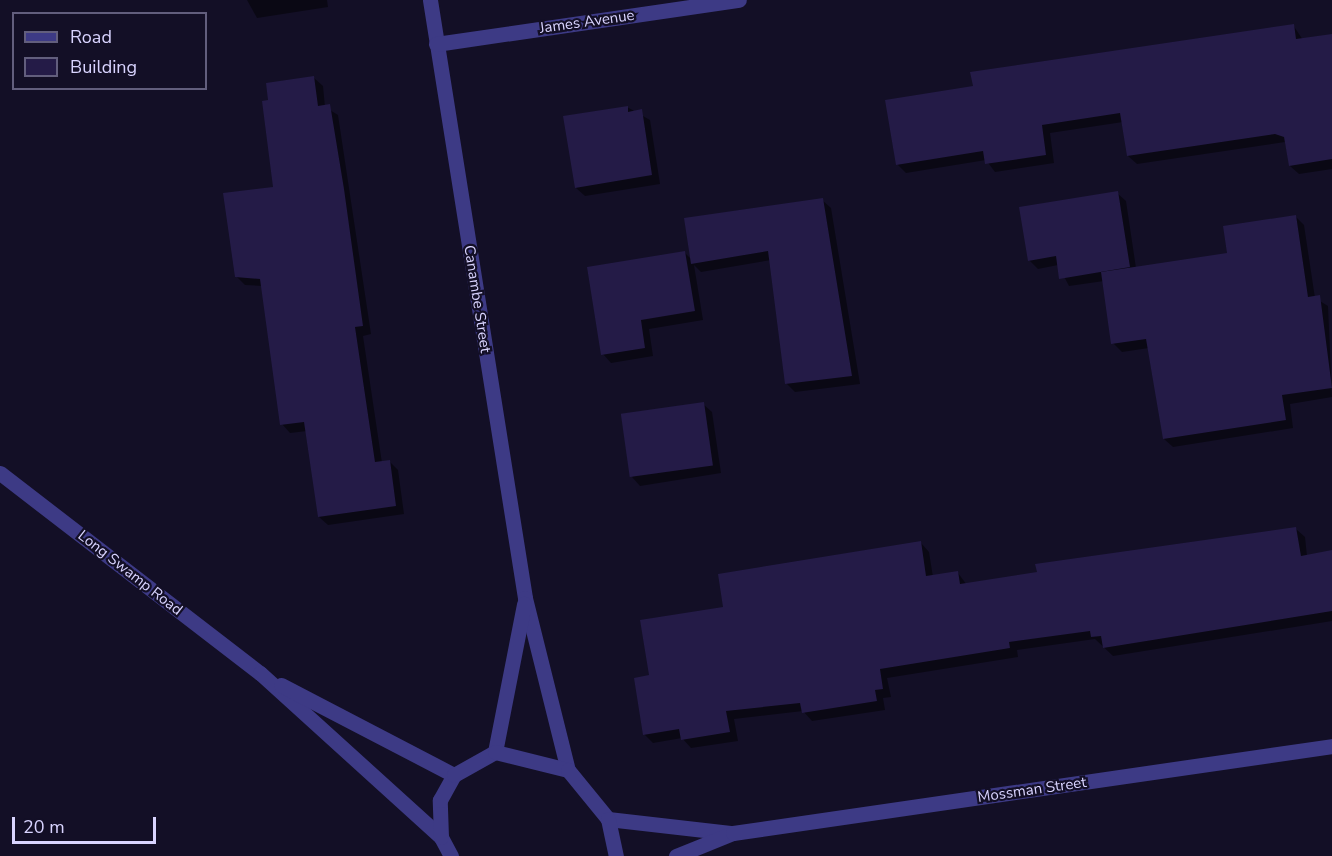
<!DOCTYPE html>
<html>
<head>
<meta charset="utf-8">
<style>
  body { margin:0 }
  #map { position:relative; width:1332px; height:856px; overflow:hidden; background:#130f26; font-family:"Nunito Sans",sans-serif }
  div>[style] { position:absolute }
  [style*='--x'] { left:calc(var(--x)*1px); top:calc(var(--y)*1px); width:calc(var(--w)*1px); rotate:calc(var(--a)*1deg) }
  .shadow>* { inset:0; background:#0007 }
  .building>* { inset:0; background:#241b47; transform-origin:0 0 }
  .minor>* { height:15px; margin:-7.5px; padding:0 7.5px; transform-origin:7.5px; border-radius:7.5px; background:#3d3a85 }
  span { translate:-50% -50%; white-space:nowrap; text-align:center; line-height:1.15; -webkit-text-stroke:4.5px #130f26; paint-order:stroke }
  .street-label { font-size:15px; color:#d9d4ff }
  .legend { position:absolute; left:12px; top:12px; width:195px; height:78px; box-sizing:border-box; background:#130f26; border:2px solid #625e7d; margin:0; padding:8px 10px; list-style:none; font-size:18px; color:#d9d4ff }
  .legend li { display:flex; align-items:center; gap:12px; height:30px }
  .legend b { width:30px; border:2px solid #625e7d }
  .scale { position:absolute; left:12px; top:817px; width:144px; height:27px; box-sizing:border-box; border:3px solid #d9d4ff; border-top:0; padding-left:8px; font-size:18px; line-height:21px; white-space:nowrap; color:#d9d4ff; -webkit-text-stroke:4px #130f26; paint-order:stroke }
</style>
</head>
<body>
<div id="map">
  <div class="shadow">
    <i style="clip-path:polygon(247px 0,327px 0,328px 7px,257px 18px)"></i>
    <i style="clip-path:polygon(1293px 25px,1303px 40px,1332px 35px,1332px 169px,1299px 174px,1290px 166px,1285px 142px,1137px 164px,1128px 156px,1123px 122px,1050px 133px,1054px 163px,995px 172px,986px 160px,906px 173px,897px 164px,974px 88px)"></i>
    <i style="clip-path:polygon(314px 78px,323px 86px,325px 107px,338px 115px,371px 334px,363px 336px,382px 463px,389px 461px,398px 470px,404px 514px,328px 525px,319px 517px,307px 431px,290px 433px,282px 424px,263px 286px,245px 285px,236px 276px,275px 188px,269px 101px)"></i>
    <i style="clip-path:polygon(627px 107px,650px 120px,660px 184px,585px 196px,576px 188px)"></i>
    <i style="clip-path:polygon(1117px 193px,1126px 201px,1136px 268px,1229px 254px,1295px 216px,1304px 225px,1315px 298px,1328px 306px,1332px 397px,1290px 404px,1293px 428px,1173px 447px,1164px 439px,1149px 348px,1122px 352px,1113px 343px,1104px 281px,1069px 286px,1058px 265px,1038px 269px,1029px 260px)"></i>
    <i style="clip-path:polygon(822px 200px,831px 208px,860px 384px,795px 392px,786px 383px,771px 260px,701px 272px,694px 265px,703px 320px,649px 329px,653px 356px,611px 363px,603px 354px,685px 253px,692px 260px)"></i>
    <i style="clip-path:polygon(703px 404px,712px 412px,721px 473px,640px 486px,632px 477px)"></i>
    <i style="clip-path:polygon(1296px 529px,1305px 537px,1307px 556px,1332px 552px,1332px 621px,1113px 656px,1095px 639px,1017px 650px,1018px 657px,887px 678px,891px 697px,883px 698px,885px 710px,812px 721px,803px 711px,734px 719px,738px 741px,691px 748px,682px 738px,653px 743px,644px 734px,650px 677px,725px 608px,921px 543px,929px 552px,933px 577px,958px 573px,967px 585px)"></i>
  </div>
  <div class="building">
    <i style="clip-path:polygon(1294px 24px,1296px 39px,1332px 34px,1332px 159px,1289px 166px,1284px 137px,1275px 134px,1127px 156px,1120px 113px,1042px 125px,1046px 155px,985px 164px,983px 151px,896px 165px,885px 100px,973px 86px,970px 72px)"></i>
    <i style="clip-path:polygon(314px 76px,318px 106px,330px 104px,344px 189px,363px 326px,355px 327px,375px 462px,390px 460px,396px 506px,318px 517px,304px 422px,280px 425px,260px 279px,235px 277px,223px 193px,273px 187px,262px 101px,268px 100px,266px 83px)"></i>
    <i style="clip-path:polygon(628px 106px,628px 112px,642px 109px,652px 175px,575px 188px,563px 116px)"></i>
    <i style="clip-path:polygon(1118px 191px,1130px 267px,1059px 279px,1056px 256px,1028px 261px,1019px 207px)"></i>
    <i style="clip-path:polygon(823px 198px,852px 376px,785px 384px,768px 251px,691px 264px,684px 218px)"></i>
    <i style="clip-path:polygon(1296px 215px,1308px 297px,1320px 295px,1332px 388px,1282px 395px,1286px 420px,1163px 439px,1146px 339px,1111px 344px,1101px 272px,1227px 253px,1223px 226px)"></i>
    <i style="clip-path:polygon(685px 251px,695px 311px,641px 320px,645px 348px,601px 355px,587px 267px)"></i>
    <i style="left:704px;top:402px;width:64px;height:84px;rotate:82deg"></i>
    <i style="clip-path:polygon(1296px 527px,1301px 556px,1332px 550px,1332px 611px,1103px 648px,1101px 636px,1091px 637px,1090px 631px,1009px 642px,1010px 648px,880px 669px,883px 689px,875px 690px,877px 701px,802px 713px,800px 703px,726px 711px,730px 732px,681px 740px,679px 729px,643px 735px,634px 678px,649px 675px,640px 620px,723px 607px,718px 574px,921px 541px,926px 576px,958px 571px,960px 584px,1037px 572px,1035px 564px)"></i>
  </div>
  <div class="minor">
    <i style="--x:430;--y:0;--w:605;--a:80.97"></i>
    <i style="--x:525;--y:598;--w:177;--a:76"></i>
    <i style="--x:436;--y:44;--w:306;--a:-8.3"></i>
    <i style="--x:0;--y:473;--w:328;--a:37.6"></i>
    <i style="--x:260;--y:673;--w:244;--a:42.2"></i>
    <i style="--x:281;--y:685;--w:195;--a:27.5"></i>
    <i style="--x:495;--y:752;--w:151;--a:-78.9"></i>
    <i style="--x:608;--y:819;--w:123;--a:6.5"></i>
    <i style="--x:451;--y:856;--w:21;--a:-118"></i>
    <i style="--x:441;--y:837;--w:37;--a:-92"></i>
    <i style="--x:440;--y:800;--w:29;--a:-61"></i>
    <i style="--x:454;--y:775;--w:47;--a:-29.3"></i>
    <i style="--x:495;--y:752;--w:75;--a:13.9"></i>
    <i style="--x:568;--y:770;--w:63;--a:50.8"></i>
    <i style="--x:608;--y:819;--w:38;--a:78"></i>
    <i style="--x:676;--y:856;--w:61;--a:-22"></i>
    <i style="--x:733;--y:833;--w:605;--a:-8.26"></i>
  </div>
  <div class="street-label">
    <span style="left:587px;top:22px;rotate:-8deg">James Avenue</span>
    <span style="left:477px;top:299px;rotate:81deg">Canambe Street</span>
    <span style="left:130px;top:573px;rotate:38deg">Long Swamp Road</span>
    <span style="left:1032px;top:790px;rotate:-8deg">Mossman Street</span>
  </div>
  <ul class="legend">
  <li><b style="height:8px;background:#3d3a85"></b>Road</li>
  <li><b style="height:16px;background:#241b47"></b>Building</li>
  </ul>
  <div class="scale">20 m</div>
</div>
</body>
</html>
